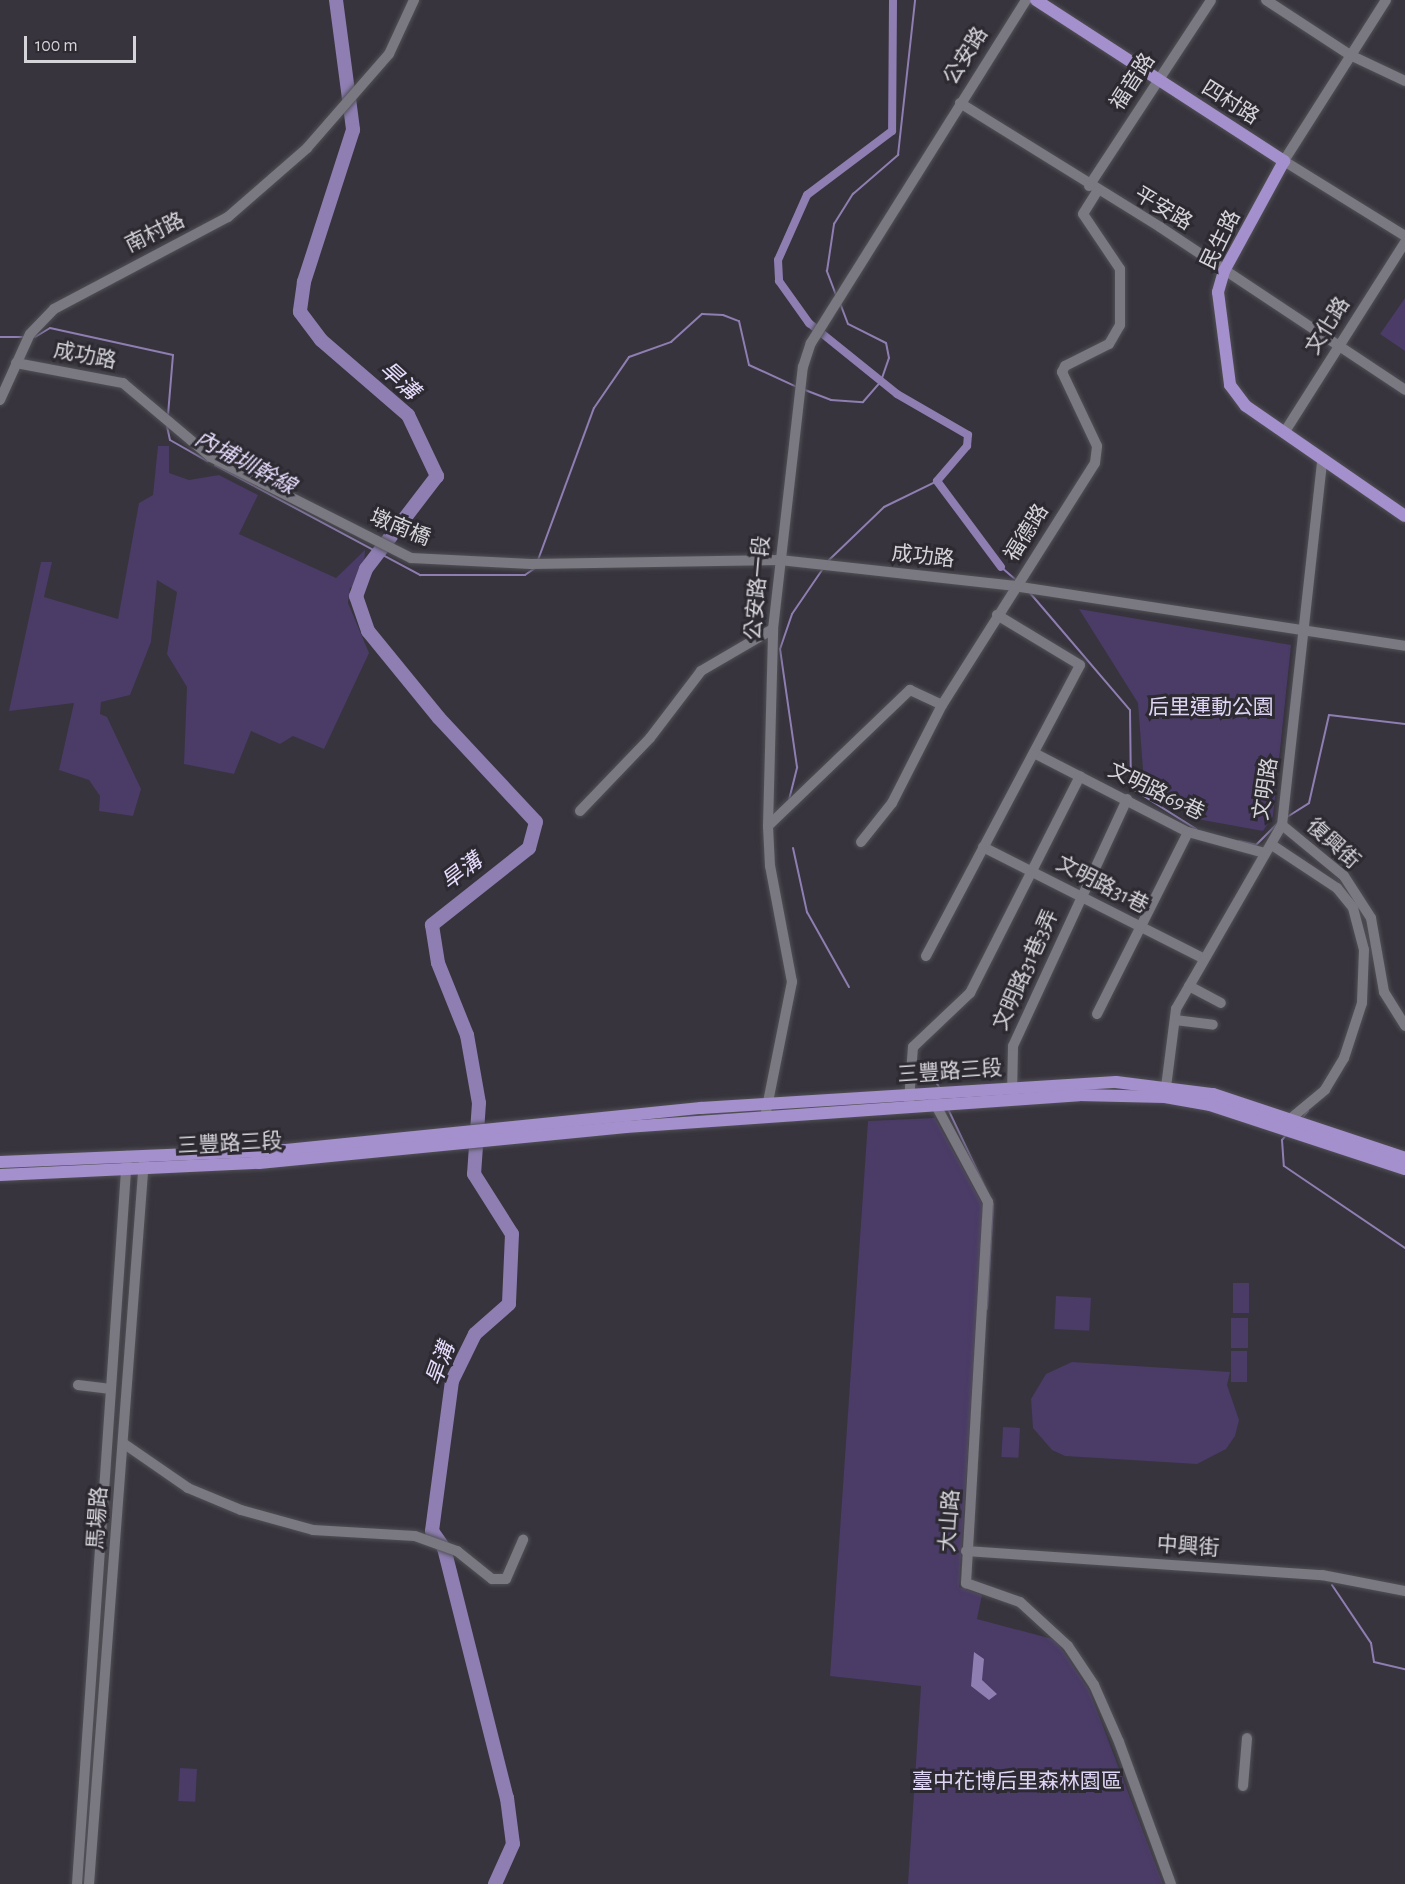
<!DOCTYPE html>
<html>
<head>
<meta charset="utf-8">
<style>
  body { margin:0 }
  #map { position:relative; width:1405px; height:1884px; overflow:hidden; background:#37343d; font-family:"Alegreya Sans","Noto Sans TC",sans-serif }
  div>[style] { position:absolute }
  [style*='--x'] { left:calc(var(--x)*1px); top:calc(var(--y)*1px); width:calc(var(--w)*1px); rotate:calc(var(--a)*1deg) }
  .green>* { inset:0; background:#4a3b67; transform-origin:0 0 }
  .water>* { inset:0; background:#8e7eb2 }
  .stream>* { height:2px; margin:-1px; padding:0 1px; transform-origin:1px; border-radius:1px; background:#8e7eb2 }
  .canal>* { height:8px; margin:-4px; padding:0 4px; transform-origin:4px; border-radius:4px; background:#8e7eb2 }
  .river>* { height:14px; margin:-7px; padding:0 7px; transform-origin:7px; border-radius:7px; background:#8e7eb2 }
  .roads { filter:drop-shadow(0 0 2px #515056) drop-shadow(0 0 2px #515056) }
  .minor>* { height:10px; margin:-5px; padding:0 5px; transform-origin:5px; border-radius:5px; background:#7a7881 }
  .major>* { height:12px; margin:-6px; padding:0 6px; transform-origin:6px; border-radius:6px; background:#a490cc }
  span { translate:-50% -50%; white-space:nowrap; text-align:center; line-height:1.15; -webkit-text-stroke:6px #2d2a32; paint-order:stroke }
  .street-label { font-size:21px; color:#d5d4d9 }
  .park-label { font-size:21px; color:#ded4f4 }
  .water-label { font-size:22px; color:#e6dcfc; font-style:italic }
  .scale { position:absolute; left:24px; top:36px; width:112px; height:27px; box-sizing:border-box; border:3px solid #d5d4d9; border-top:0; padding-left:8px; font-size:18px; line-height:21px; white-space:nowrap; color:#d5d4d9; -webkit-text-stroke:4px #2d2a32; paint-order:stroke }
</style>
</head>
<body>
<div id="map">
  <div class="green">
    <i style="clip-path:polygon(1405px 298px,1405px 351px,1380px 334px)"></i>
    <i style="clip-path:polygon(158px 446px,169px 446px,169px 473px,189px 480px,219px 475px,258px 495px,239px 534px,336px 578px,365px 550px,363px 582px,350px 588px,348px 603px,369px 653px,324px 749px,293px 736px,280px 744px,251px 731px,234px 774px,184px 764px,187px 687px,167px 654px,177px 592px,157px 580px,151px 642px,130px 695px,101px 702px,100px 714px,107px 717px,141px 789px,133px 816px,99px 811px,100px 796px,89px 780px,59px 770px,74px 703px,9px 711px,41px 562px,52px 562px,44px 597px,118px 619px,139px 503px,153px 495px)"></i>
    <i style="clip-path:polygon(1079px 609px,1291px 645px,1273px 816px,1263px 831px,1197px 819px,1167px 804px,1144px 783px,1138px 703px)"></i>
    <i style="clip-path:polygon(935px 1118px,984px 1207px,959px 1587px,982px 1595px,977px 1619px,1056px 1640px,1089px 1690px,1163px 1884px,908px 1884px,921px 1686px,830px 1676px,868px 1121px)"></i>
    <i style="left:1233px;top:1283px;width:16px;height:30px"></i>
    <i style="left:1056px;top:1296px;width:35px;height:33px;rotate:3deg"></i>
    <i style="left:1231px;top:1318px;width:17px;height:30px"></i>
    <i style="left:1231px;top:1351px;width:16px;height:31px"></i>
    <i style="clip-path:polygon(1072px 1362px,1230px 1372px,1227px 1385px,1239px 1420px,1235px 1436px,1226px 1449px,1197px 1464px,1065px 1456px,1052px 1450px,1033px 1428px,1031px 1399px,1046px 1374px)"></i>
    <i style="left:1003px;top:1427px;width:17px;height:30px;rotate:3deg"></i>
    <i style="left:180px;top:1768px;width:17px;height:33px;rotate:3deg"></i>
  </div>
  <div class="water">
    <i style="clip-path:polygon(974px 1652px,984px 1659px,982px 1680px,997px 1694px,989px 1700px,971px 1686px)"></i>
  </div>
  <div class="stream">
    <i style="--x:836;--y:295;--w:26;--a:-111"></i>
    <i style="--x:827;--y:271;--w:48;--a:-81.5"></i>
    <i style="--x:834;--y:224;--w:36;--a:-58"></i>
    <i style="--x:853;--y:194;--w:60;--a:-40.9"></i>
    <i style="--x:898;--y:155;--w:156;--a:-83.7"></i>
    <i style="--x:0;--y:337;--w:26;--a:0"></i>
    <i style="--x:35;--y:337;--w:17;--a:-31"></i>
    <i style="--x:50;--y:328;--w:126;--a:12.4"></i>
    <i style="--x:173;--y:355;--w:59;--a:94.8"></i>
    <i style="--x:805;--y:390;--w:28;--a:21"></i>
    <i style="--x:831;--y:400;--w:32;--a:4"></i>
    <i style="--x:863;--y:402;--w:28;--a:-49"></i>
    <i style="--x:881;--y:381;--w:24;--a:-71"></i>
    <i style="--x:889;--y:358;--w:15;--a:-101"></i>
    <i style="--x:886;--y:343;--w:42;--a:-153.4"></i>
    <i style="--x:848;--y:324;--w:22;--a:-111"></i>
    <i style="--x:167;--y:426;--w:14;--a:78"></i>
    <i style="--x:170;--y:440;--w:43;--a:29.6"></i>
    <i style="--x:215;--y:465;--w:233;--a:28.2"></i>
    <i style="--x:420;--y:575;--w:105;--a:0"></i>
    <i style="--x:525;--y:575;--w:12;--a:-35"></i>
    <i style="--x:538;--y:560;--w:162;--a:-69.8"></i>
    <i style="--x:594;--y:408;--w:62;--a:-55.5"></i>
    <i style="--x:629;--y:357;--w:45;--a:-19.7"></i>
    <i style="--x:671;--y:342;--w:42;--a:-42.1"></i>
    <i style="--x:702;--y:314;--w:21;--a:3"></i>
    <i style="--x:723;--y:315;--w:17;--a:21"></i>
    <i style="--x:739;--y:321;--w:45;--a:77.2"></i>
    <i style="--x:749;--y:365;--w:53;--a:24.6"></i>
    <i style="--x:829;--y:560;--w:76;--a:-43.9"></i>
    <i style="--x:884;--y:507;--w:59;--a:-26.1"></i>
    <i style="--x:1001;--y:567;--w:21;--a:41"></i>
    <i style="--x:1030;--y:593;--w:154;--a:49.5"></i>
    <i style="--x:1130;--y:710;--w:78;--a:89.3"></i>
    <i style="--x:1131;--y:788;--w:77;--a:32.2"></i>
    <i style="--x:789;--y:800;--w:34;--a:-76"></i>
    <i style="--x:797;--y:767;--w:119;--a:-98.2"></i>
    <i style="--x:780;--y:649;--w:37;--a:-71"></i>
    <i style="--x:792;--y:614;--w:53;--a:-55.7"></i>
    <i style="--x:1287;--y:817;--w:26;--a:-32"></i>
    <i style="--x:1309;--y:803;--w:90;--a:-77.2"></i>
    <i style="--x:1329;--y:715;--w:77;--a:6.8"></i>
    <i style="--x:1239;--y:841;--w:17;--a:13"></i>
    <i style="--x:1256;--y:845;--w:31;--a:-45"></i>
    <i style="--x:793;--y:848;--w:66;--a:77.7"></i>
    <i style="--x:807;--y:912;--w:86;--a:60.8"></i>
    <i style="--x:927;--y:1067;--w:27;--a:59"></i>
    <i style="--x:948;--y:1109;--w:105;--a:64.7"></i>
    <i style="--x:993;--y:1204;--w:105;--a:93.3"></i>
    <i style="--x:1301;--y:1119;--w:11;--a:-49"></i>
    <i style="--x:1287;--y:1134;--w:8;--a:130"></i>
    <i style="--x:1282;--y:1140;--w:26;--a:86"></i>
    <i style="--x:1284;--y:1166;--w:146;--a:34.1"></i>
    <i style="--x:1332;--y:1585;--w:70;--a:56.1"></i>
    <i style="--x:1371;--y:1643;--w:19;--a:81"></i>
    <i style="--x:1374;--y:1662;--w:32;--a:13"></i>
  </div>
  <div class="canal">
    <i style="--x:893;--y:0;--w:131;--a:90.4"></i>
    <i style="--x:892;--y:131;--w:106;--a:143"></i>
    <i style="--x:807;--y:195;--w:71;--a:114"></i>
    <i style="--x:778;--y:260;--w:21;--a:87"></i>
    <i style="--x:779;--y:281;--w:52;--a:54.5"></i>
    <i style="--x:809;--y:323;--w:113;--a:38.9"></i>
    <i style="--x:897;--y:394;--w:82;--a:30"></i>
    <i style="--x:968;--y:435;--w:11;--a:95"></i>
    <i style="--x:967;--y:446;--w:46;--a:130.6"></i>
    <i style="--x:937;--y:481;--w:107;--a:53.3"></i>
  </div>
  <div class="river">
    <i style="--x:336;--y:0;--w:131;--a:82.5"></i>
    <i style="--x:353;--y:130;--w:160;--a:107.9"></i>
    <i style="--x:304;--y:282;--w:30;--a:98"></i>
    <i style="--x:300;--y:312;--w:35;--a:53"></i>
    <i style="--x:321;--y:340;--w:115;--a:40.8"></i>
    <i style="--x:408;--y:415;--w:68;--a:64.6"></i>
    <i style="--x:437;--y:476;--w:117;--a:127.4"></i>
    <i style="--x:366;--y:569;--w:29;--a:110"></i>
    <i style="--x:356;--y:596;--w:37;--a:71"></i>
    <i style="--x:368;--y:631;--w:112;--a:50.8"></i>
    <i style="--x:439;--y:718;--w:142;--a:47"></i>
    <i style="--x:536;--y:822;--w:27;--a:105"></i>
    <i style="--x:529;--y:848;--w:124;--a:141.6"></i>
    <i style="--x:432;--y:925;--w:38;--a:81"></i>
    <i style="--x:438;--y:963;--w:78;--a:68.1"></i>
    <i style="--x:467;--y:1035;--w:69;--a:80"></i>
    <i style="--x:479;--y:1103;--w:71;--a:94"></i>
    <i style="--x:474;--y:1174;--w:71;--a:57.7"></i>
    <i style="--x:512;--y:1234;--w:70;--a:92.5"></i>
    <i style="--x:509;--y:1304;--w:45;--a:138.6"></i>
    <i style="--x:475;--y:1334;--w:52;--a:116.1"></i>
    <i style="--x:452;--y:1381;--w:151;--a:97.6"></i>
    <i style="--x:432;--y:1531;--w:21;--a:55"></i>
    <i style="--x:444;--y:1548;--w:258;--a:75.9"></i>
    <i style="--x:507;--y:1798;--w:46;--a:82.6"></i>
    <i style="--x:513;--y:1844;--w:44;--a:114.2"></i>
  </div>
  <div class="roads">
    <div class="minor">
      <i style="--x:1266;--y:0;--w:100;--a:33.2"></i>
      <i style="--x:1350;--y:55;--w:61;--a:25.3"></i>
      <i style="--x:1386;--y:0;--w:191;--a:122.4"></i>
      <i style="--x:1284;--y:161;--w:142;--a:31.8"></i>
      <i style="--x:960;--y:103;--w:235;--a:31.8"></i>
      <i style="--x:1160;--y:227;--w:294;--a:33.6"></i>
      <i style="--x:1089;--y:186;--w:222;--a:-56.7"></i>
      <i style="--x:16;--y:363;--w:109;--a:10.6"></i>
      <i style="--x:123;--y:383;--w:115;--a:40.1"></i>
      <i style="--x:211;--y:457;--w:224;--a:26.8"></i>
      <i style="--x:411;--y:558;--w:120;--a:2.9"></i>
      <i style="--x:531;--y:564;--w:249;--a:-0.9"></i>
      <i style="--x:780;--y:560;--w:235;--a:6.3"></i>
      <i style="--x:1014;--y:586;--w:396;--a:8.7"></i>
      <i style="--x:0;--y:400;--w:72;--a:-65.6"></i>
      <i style="--x:30;--y:334;--w:35;--a:-46"></i>
      <i style="--x:54;--y:309;--w:197;--a:-27.9"></i>
      <i style="--x:228;--y:217;--w:105;--a:-41.1"></i>
      <i style="--x:307;--y:148;--w:125;--a:-48.9"></i>
      <i style="--x:389;--y:54;--w:60;--a:-65.2"></i>
      <i style="--x:1284;--y:433;--w:226;--a:-57.6"></i>
      <i style="--x:1034;--y:753;--w:173;--a:27.2"></i>
      <i style="--x:1188;--y:832;--w:80;--a:15.3"></i>
      <i style="--x:580;--y:811;--w:101;--a:-46.2"></i>
      <i style="--x:650;--y:738;--w:84;--a:-52.7"></i>
      <i style="--x:701;--y:671;--w:83;--a:-30.3"></i>
      <i style="--x:1282;--y:825;--w:80;--a:39.4"></i>
      <i style="--x:1344;--y:876;--w:50;--a:57.3"></i>
      <i style="--x:1371;--y:918;--w:75;--a:80"></i>
      <i style="--x:1384;--y:992;--w:40;--a:58"></i>
      <i style="--x:768;--y:826;--w:197;--a:-43.8"></i>
      <i style="--x:910;--y:690;--w:35;--a:25"></i>
      <i style="--x:942;--y:705;--w:286;--a:-57.7"></i>
      <i style="--x:1095;--y:463;--w:17;--a:-83"></i>
      <i style="--x:1097;--y:446;--w:82;--a:-115.3"></i>
      <i style="--x:1062;--y:372;--w:7;--a:-63"></i>
      <i style="--x:1065;--y:366;--w:49;--a:-26.6"></i>
      <i style="--x:1109;--y:344;--w:22;--a:-60"></i>
      <i style="--x:1120;--y:325;--w:56;--a:-90"></i>
      <i style="--x:1120;--y:269;--w:66;--a:-123.9"></i>
      <i style="--x:1083;--y:214;--w:26;--a:-58"></i>
      <i style="--x:861;--y:842;--w:50;--a:-51.5"></i>
      <i style="--x:892;--y:803;--w:110;--a:-63"></i>
      <i style="--x:1272;--y:845;--w:78;--a:33.5"></i>
      <i style="--x:1337;--y:888;--w:26;--a:51"></i>
      <i style="--x:1353;--y:908;--w:43;--a:75.3"></i>
      <i style="--x:1364;--y:950;--w:53;--a:92.2"></i>
      <i style="--x:1362;--y:1003;--w:58;--a:108.1"></i>
      <i style="--x:1344;--y:1058;--w:37;--a:121"></i>
      <i style="--x:1325;--y:1090;--w:53;--a:140.3"></i>
      <i style="--x:983;--y:847;--w:246;--a:26.8"></i>
      <i style="--x:926;--y:956;--w:329;--a:-62.1"></i>
      <i style="--x:1080;--y:665;--w:97;--a:-148.9"></i>
      <i style="--x:1189;--y:986;--w:36;--a:28"></i>
      <i style="--x:1097;--y:1014;--w:203;--a:-63.4"></i>
      <i style="--x:1175;--y:1020;--w:38;--a:7"></i>
      <i style="--x:1012;--y:1095;--w:49;--a:-88.8"></i>
      <i style="--x:1013;--y:1046;--w:272;--a:-65.2"></i>
      <i style="--x:1165;--y:1095;--w:87;--a:-82.7"></i>
      <i style="--x:1176;--y:1009;--w:212;--a:-60.1"></i>
      <i style="--x:1282;--y:825;--w:366;--a:-83.7"></i>
      <i style="--x:933;--y:1100;--w:116;--a:61.7"></i>
      <i style="--x:988;--y:1202;--w:382;--a:93.3"></i>
      <i style="--x:966;--y:1583;--w:57;--a:19.4"></i>
      <i style="--x:1020;--y:1602;--w:65;--a:42.5"></i>
      <i style="--x:1068;--y:1646;--w:47;--a:56.3"></i>
      <i style="--x:1094;--y:1685;--w:62;--a:66.3"></i>
      <i style="--x:1119;--y:1742;--w:151;--a:69.9"></i>
      <i style="--x:909;--y:1101;--w:54;--a:-85.8"></i>
      <i style="--x:913;--y:1047;--w:79;--a:-43.5"></i>
      <i style="--x:970;--y:993;--w:243;--a:-63.1"></i>
      <i style="--x:766;--y:1112;--w:133;--a:-78.7"></i>
      <i style="--x:792;--y:982;--w:118;--a:-100.7"></i>
      <i style="--x:770;--y:866;--w:40;--a:-92.9"></i>
      <i style="--x:768;--y:826;--w:197;--a:-88.5"></i>
      <i style="--x:773;--y:629;--w:264;--a:-83.5"></i>
      <i style="--x:803;--y:367;--w:25;--a:-72"></i>
      <i style="--x:811;--y:343;--w:405;--a:-57.9"></i>
      <i style="--x:78;--y:1385;--w:33;--a:7"></i>
      <i style="--x:123;--y:1443;--w:79;--a:34.7"></i>
      <i style="--x:188;--y:1488;--w:57;--a:22.5"></i>
      <i style="--x:241;--y:1510;--w:75;--a:15.5"></i>
      <i style="--x:313;--y:1530;--w:102;--a:3.4"></i>
      <i style="--x:415;--y:1536;--w:45;--a:19.7"></i>
      <i style="--x:457;--y:1551;--w:45;--a:38.7"></i>
      <i style="--x:492;--y:1579;--w:14;--a:0"></i>
      <i style="--x:506;--y:1579;--w:43;--a:-66.4"></i>
      <i style="--x:966;--y:1551;--w:357;--a:3.9"></i>
      <i style="--x:1322;--y:1575;--w:85;--a:10.9"></i>
      <i style="--x:1243;--y:1786;--w:48;--a:-85.2"></i>
      <i style="--x:77;--y:1884;--w:730;--a:-86.07"></i>
      <i style="--x:89;--y:1884;--w:726;--a:-85.66"></i>
    </div>
    <div class="major">
      <i style="--x:1036;--y:0;--w:296;--a:33"></i>
      <i style="--x:1284;--y:161;--w:125;--a:118.6"></i>
      <i style="--x:1224;--y:271;--w:22;--a:106"></i>
      <i style="--x:1218;--y:292;--w:94;--a:82.6"></i>
      <i style="--x:1230;--y:385;--w:26;--a:53"></i>
      <i style="--x:1246;--y:406;--w:193;--a:34.7"></i>
      <i style="--x:0;--y:1162;--w:286;--a:-2.4"></i>
      <i style="--x:286;--y:1150;--w:417;--a:-5.8"></i>
      <i style="--x:701;--y:1108;--w:416;--a:-3.6"></i>
      <i style="--x:1116;--y:1082;--w:98;--a:7.1"></i>
      <i style="--x:1213;--y:1094;--w:202;--a:18.4"></i>
      <i style="--x:0;--y:1175;--w:259;--a:-2.7"></i>
      <i style="--x:259;--y:1163;--w:369;--a:-5.6"></i>
      <i style="--x:626;--y:1127;--w:454;--a:-4"></i>
      <i style="--x:1079;--y:1095;--w:86;--a:1.3"></i>
      <i style="--x:1165;--y:1097;--w:46;--a:10.1"></i>
      <i style="--x:1210;--y:1105;--w:205;--a:18.2"></i>
    </div>
  </div>
  <div class="street-label">
    <span style="left:966px;top:56px;rotate:-58deg">公安路</span>
    <span style="left:1133px;top:82px;rotate:-57deg">福音路</span>
    <span style="left:1230px;top:103px;rotate:32deg">四村路</span>
    <span style="left:1163px;top:209px;rotate:31deg">平安路</span>
    <span style="left:155px;top:233px;rotate:-26deg">南村路</span>
    <span style="left:1221px;top:240px;rotate:-64deg">民生路</span>
    <span style="left:1328px;top:326px;rotate:-58deg">文化路</span>
    <span style="left:85px;top:356px;rotate:11deg">成功路</span>
    <span style="left:400px;top:528px;rotate:22deg">墩南橋</span>
    <span style="left:1027px;top:533px;rotate:-58deg">福德路</span>
    <span style="left:923px;top:557px;rotate:6deg">成功路</span>
    <span style="left:758px;top:588px;rotate:-85deg">公安路一段</span>
    <span style="left:1266px;top:789px;rotate:-81deg">文明路</span>
    <span style="left:1156px;top:792px;rotate:26deg">文明路69巷</span>
    <span style="left:1333px;top:844px;rotate:42deg">復興街</span>
    <span style="left:1102px;top:885px;rotate:27deg">文明路31巷</span>
    <span style="left:1026px;top:970px;rotate:-66deg">文明路31巷3弄</span>
    <span style="left:950px;top:1072px;rotate:-4deg">三豐路三段</span>
    <span style="left:230px;top:1144px;rotate:-3deg">三豐路三段</span>
    <span style="left:98px;top:1518px;rotate:-86deg">馬場路</span>
    <span style="left:950px;top:1521px;rotate:-86deg">大山路</span>
    <span style="left:1188px;top:1547px;rotate:4deg">中興街</span>
  </div>
  <div class="park-label">
    <span style="left:1211px;top:708px">后里運動公園</span>
    <span style="left:1017px;top:1782px">臺中花博后里森林園區</span>
  </div>
  <div class="water-label">
    <span style="left:399px;top:381px;rotate:42deg">旱溝</span>
    <span style="left:245px;top:463px;rotate:28deg">內埔圳幹線</span>
    <span style="left:462px;top:872px;rotate:-37deg">旱溝</span>
    <span style="left:441px;top:1364px;rotate:-70deg">旱溝</span>
  </div>
  <div class="scale">100 m</div>
</div>
</body>
</html>
